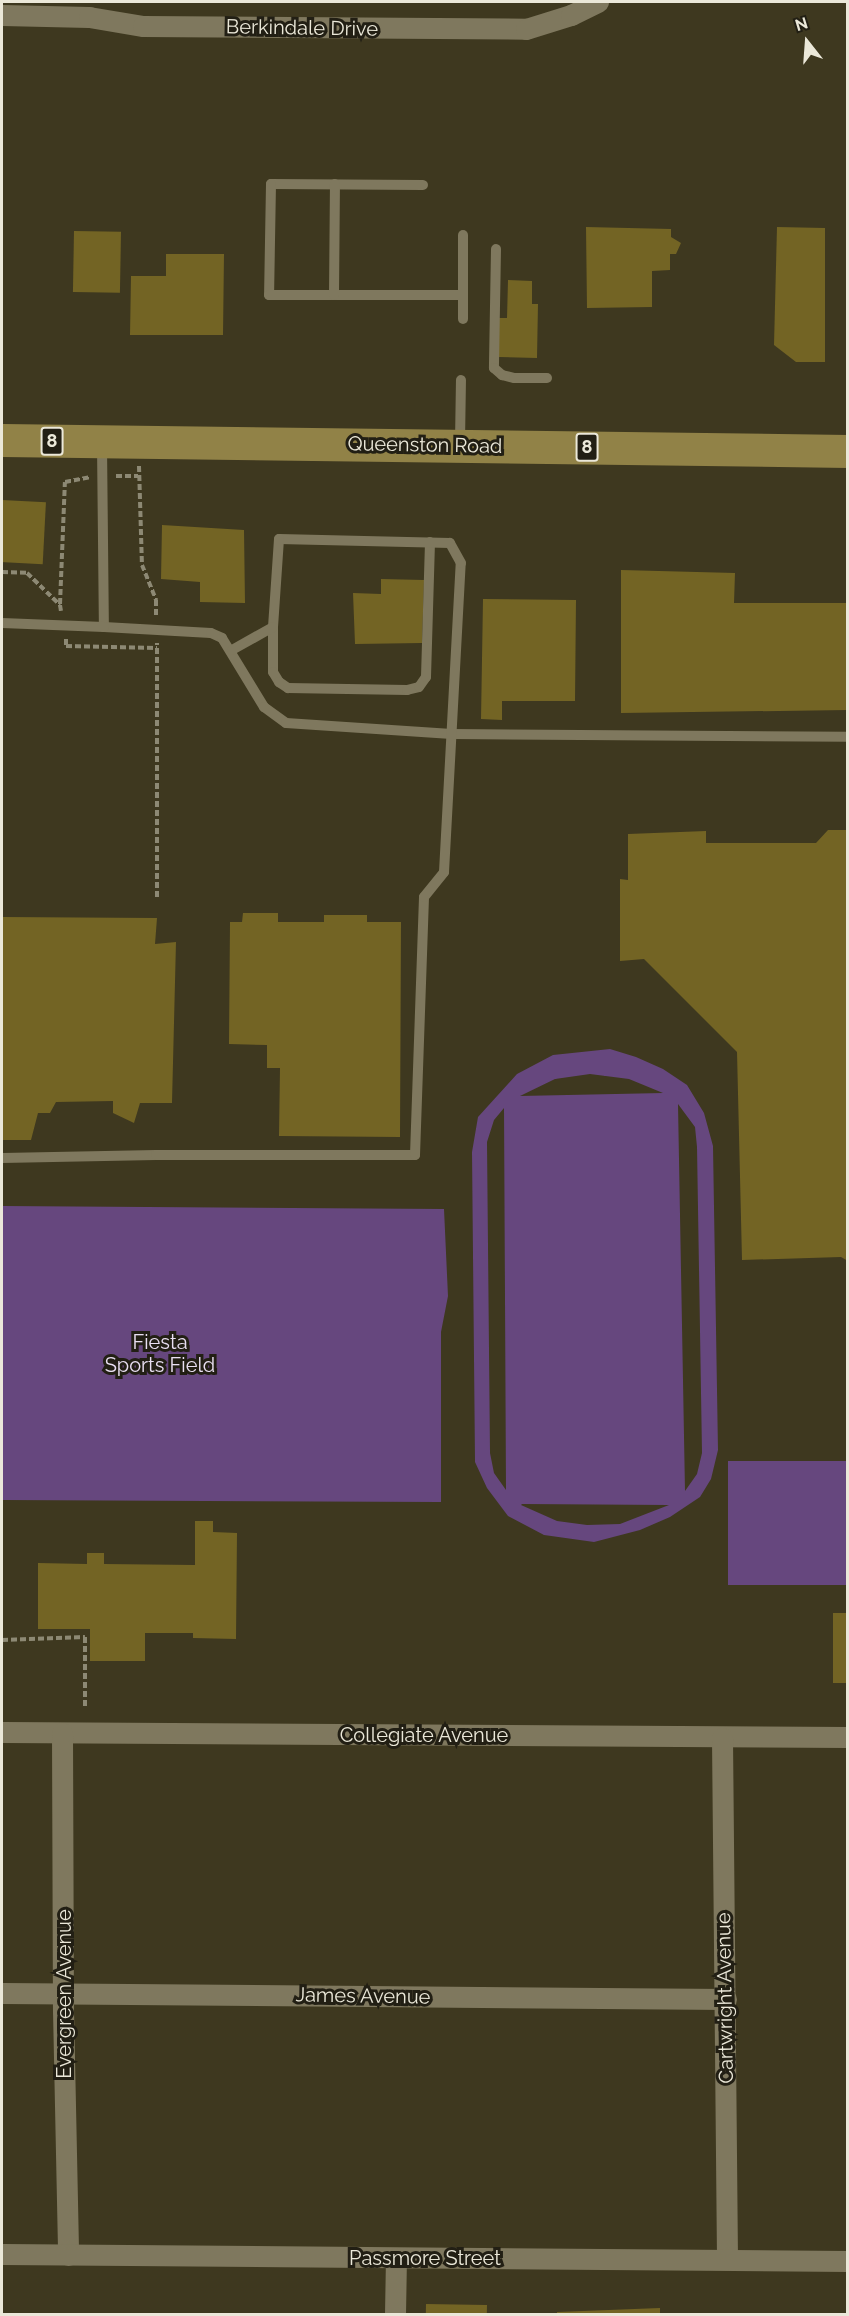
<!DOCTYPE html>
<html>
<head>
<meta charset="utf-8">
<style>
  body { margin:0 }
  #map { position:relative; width:849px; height:2316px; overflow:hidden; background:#3e381f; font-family:Raleway,sans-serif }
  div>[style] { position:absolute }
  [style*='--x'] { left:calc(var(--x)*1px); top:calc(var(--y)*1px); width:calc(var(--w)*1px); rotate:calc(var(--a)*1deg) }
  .green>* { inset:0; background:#66477e; transform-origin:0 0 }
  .building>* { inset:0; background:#736424; transform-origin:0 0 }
  .path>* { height:4px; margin-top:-2px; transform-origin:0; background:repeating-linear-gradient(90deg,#8d8974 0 6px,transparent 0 9px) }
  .service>* { height:10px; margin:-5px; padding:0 5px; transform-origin:5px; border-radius:5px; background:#7f785e }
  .minor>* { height:21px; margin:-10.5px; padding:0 10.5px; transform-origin:10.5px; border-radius:10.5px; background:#7f785e }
  .primary>* { height:33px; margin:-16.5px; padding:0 16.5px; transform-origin:16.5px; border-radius:16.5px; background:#918247 }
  span { translate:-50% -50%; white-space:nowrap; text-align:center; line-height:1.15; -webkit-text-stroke:6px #221f14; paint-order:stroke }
  .shield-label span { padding:2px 4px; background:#221f14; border:2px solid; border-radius:4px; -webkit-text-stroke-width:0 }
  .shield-label { font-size:18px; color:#ebe8d9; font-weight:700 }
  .street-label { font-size:20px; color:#ebe8d9 }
  .park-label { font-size:20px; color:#e9dff2 }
  .frame { position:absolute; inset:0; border:3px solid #ebe8d9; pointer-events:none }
  .north { position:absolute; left:777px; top:12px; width:60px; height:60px; -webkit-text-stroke:4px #221f14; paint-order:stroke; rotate:343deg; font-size:16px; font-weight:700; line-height:24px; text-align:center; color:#ebe8d9 }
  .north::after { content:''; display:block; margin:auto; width:21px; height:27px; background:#ebe8d9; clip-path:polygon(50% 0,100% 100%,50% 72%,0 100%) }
</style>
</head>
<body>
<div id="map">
  <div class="green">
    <i style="clip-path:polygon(evenodd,610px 1049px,636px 1057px,663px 1069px,687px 1085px,704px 1113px,713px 1146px,718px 1450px,711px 1479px,700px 1497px,670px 1517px,640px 1530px,594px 1542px,544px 1535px,508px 1516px,487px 1488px,475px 1462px,472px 1152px,478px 1117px,517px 1074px,553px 1055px,610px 1049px,590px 1074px,629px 1079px,663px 1093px,520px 1096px,555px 1079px,590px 1074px,610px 1049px,678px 1104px,695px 1127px,697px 1147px,702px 1453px,697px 1474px,685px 1491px,678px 1104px,610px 1049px,504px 1108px,506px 1490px,494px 1473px,490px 1453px,487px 1142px,494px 1120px,504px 1108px,610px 1049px,521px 1505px,522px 1504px,669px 1505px,620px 1524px,587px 1525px,557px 1521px,521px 1505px)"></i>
    <i style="clip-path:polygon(2px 1206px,444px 1209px,448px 1296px,441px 1332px,441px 1502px,2px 1500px)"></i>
    <i style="left:728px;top:1461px;width:119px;height:124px"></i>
  </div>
  <div class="building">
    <i style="clip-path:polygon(586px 227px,671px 229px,671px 237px,681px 243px,676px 254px,670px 254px,670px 270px,652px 271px,652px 307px,587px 308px)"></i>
    <i style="clip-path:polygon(777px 227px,825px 228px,825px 362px,796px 362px,774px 345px)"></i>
    <i style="left:74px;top:231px;width:47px;height:61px;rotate:1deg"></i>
    <i style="clip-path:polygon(166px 254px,224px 254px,223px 335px,130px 335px,131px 276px,166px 276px)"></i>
    <i style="clip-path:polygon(508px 280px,532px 281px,532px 304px,538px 304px,537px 358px,499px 357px,499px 318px,507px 318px)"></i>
    <i style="left:2px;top:500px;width:44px;height:62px;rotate:3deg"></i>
    <i style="clip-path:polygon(162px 525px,244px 530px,245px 603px,200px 602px,200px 582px,161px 579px)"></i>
    <i style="clip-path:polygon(621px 570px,735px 573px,734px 603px,848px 603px,848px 710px,621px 713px)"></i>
    <i style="clip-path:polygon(381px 579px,424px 580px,422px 643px,355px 644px,353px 593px,381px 594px)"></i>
    <i style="clip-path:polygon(483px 599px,576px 600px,575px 701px,502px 701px,502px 720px,481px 719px)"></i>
    <i style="clip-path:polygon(828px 830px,848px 830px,848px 1261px,841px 1257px,742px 1260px,737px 1052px,644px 959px,620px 961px,620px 879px,628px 880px,628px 834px,706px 831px,706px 843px,816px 843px)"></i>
    <i style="clip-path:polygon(243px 913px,278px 913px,278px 922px,324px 922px,324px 915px,367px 915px,367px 922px,401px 922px,400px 1137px,279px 1136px,280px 1068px,267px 1068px,267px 1045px,229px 1044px,230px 922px,242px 922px)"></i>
    <i style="clip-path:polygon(2px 917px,157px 918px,155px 944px,176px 942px,172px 1103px,140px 1103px,134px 1123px,113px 1113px,113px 1101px,56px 1102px,50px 1113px,38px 1113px,31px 1140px,2px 1140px)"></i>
    <i style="clip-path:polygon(195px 1521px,213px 1521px,213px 1532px,237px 1533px,236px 1639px,193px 1638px,193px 1633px,145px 1633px,145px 1661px,90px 1661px,90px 1629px,38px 1629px,38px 1563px,87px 1564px,87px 1553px,104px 1553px,104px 1564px,195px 1565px)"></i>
    <i style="left:833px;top:1613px;width:15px;height:70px"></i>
    <i style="left:426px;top:2304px;width:61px;height:10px;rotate:1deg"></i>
    <i style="clip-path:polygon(660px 2308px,660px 2314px,557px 2314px,557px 2312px)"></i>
  </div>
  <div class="path">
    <i style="--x:139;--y:466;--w:99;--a:88.3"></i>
    <i style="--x:142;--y:565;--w:38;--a:68"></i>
    <i style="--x:156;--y:600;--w:17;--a:90"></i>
    <i style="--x:116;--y:476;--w:22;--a:0"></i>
    <i style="--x:2;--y:572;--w:25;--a:2"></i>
    <i style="--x:27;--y:573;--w:46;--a:44.1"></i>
    <i style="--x:60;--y:605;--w:6;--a:81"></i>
    <i style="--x:60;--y:604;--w:122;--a:-87.7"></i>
    <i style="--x:65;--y:482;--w:25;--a:-11"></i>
    <i style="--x:66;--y:639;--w:7;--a:90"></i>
    <i style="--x:66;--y:646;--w:91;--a:1.3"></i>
    <i style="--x:157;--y:897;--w:254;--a:-90"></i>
    <i style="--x:2;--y:1640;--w:83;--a:-2.1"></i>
    <i style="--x:85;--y:1637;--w:70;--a:90"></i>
  </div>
  <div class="service">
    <i style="--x:423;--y:185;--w:152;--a:-179.6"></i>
    <i style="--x:271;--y:184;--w:111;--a:91"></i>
    <i style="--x:269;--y:295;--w:194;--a:0"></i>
    <i style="--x:496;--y:249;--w:119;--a:91"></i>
    <i style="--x:494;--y:368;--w:11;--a:41"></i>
    <i style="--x:502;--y:375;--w:12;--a:14"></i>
    <i style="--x:514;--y:378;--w:33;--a:0"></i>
    <i style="--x:334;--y:295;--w:111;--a:-89.5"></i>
    <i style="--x:463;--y:319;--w:84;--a:-90"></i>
    <i style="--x:460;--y:442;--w:62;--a:-89.1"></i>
    <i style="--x:102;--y:445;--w:182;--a:89.4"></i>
    <i style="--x:104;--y:627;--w:107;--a:3.2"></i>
    <i style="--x:211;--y:633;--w:12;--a:24"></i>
    <i style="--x:222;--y:638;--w:81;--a:58.7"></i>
    <i style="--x:264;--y:707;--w:27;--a:36"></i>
    <i style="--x:286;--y:723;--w:166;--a:3.8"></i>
    <i style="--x:452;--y:734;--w:396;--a:0.4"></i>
    <i style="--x:2;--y:623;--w:102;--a:2.2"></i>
    <i style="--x:273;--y:627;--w:45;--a:90"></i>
    <i style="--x:273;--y:672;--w:12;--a:59"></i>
    <i style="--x:279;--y:682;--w:11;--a:34"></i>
    <i style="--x:288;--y:688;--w:119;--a:1"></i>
    <i style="--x:407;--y:690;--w:12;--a:-14"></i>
    <i style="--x:419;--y:687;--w:12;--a:-55"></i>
    <i style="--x:426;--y:677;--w:135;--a:-88.3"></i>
    <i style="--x:2;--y:1158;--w:154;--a:-1.1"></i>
    <i style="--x:156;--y:1155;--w:259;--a:0"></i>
    <i style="--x:415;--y:1155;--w:258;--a:-88"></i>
    <i style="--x:424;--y:897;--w:32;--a:-51"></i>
    <i style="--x:444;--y:872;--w:309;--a:-86.9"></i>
    <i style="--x:461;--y:563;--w:23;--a:-119"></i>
    <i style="--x:450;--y:543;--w:171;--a:-178.7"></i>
    <i style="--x:279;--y:539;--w:88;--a:93.9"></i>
    <i style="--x:273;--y:627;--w:47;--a:150.7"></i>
  </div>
  <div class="minor">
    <i style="--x:2;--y:15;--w:87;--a:1.3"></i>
    <i style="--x:89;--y:17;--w:55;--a:9.5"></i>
    <i style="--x:143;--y:26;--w:383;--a:0.4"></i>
    <i style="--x:526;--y:29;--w:47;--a:-17.3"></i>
    <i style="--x:571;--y:15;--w:30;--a:-26"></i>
    <i style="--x:2;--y:1732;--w:846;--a:0.34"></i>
    <i style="--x:62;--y:1733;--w:277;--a:89.8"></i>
    <i style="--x:63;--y:2010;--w:245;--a:88.8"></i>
    <i style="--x:722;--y:1738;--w:520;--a:89.45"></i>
    <i style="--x:2;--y:1993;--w:724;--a:0.47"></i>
    <i style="--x:2;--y:2254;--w:846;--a:0.47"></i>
    <i style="--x:395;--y:2314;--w:56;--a:-89"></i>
  </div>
  <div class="primary">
    <i style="--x:2;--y:440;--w:846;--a:0.74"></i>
  </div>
  <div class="shield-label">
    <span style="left:52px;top:441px">8</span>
    <span style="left:587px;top:447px">8</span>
  </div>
  <div class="street-label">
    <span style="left:302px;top:28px;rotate:1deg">Berkindale Drive</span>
    <span style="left:425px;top:445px;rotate:1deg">Queenston Road</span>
    <span style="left:424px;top:1735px">Collegiate Avenue</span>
    <span style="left:64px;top:1994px;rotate:-90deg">Evergreen Avenue</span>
    <span style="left:363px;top:1996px;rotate:1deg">James Avenue</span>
    <span style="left:725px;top:1998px;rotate:-91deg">Cartwright Avenue</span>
    <span style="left:425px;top:2258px">Passmore Street</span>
  </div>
  <div class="park-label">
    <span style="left:160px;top:1354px">Fiesta<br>Sports Field</span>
  </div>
  <div class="frame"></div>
  <div class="north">N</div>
</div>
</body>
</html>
